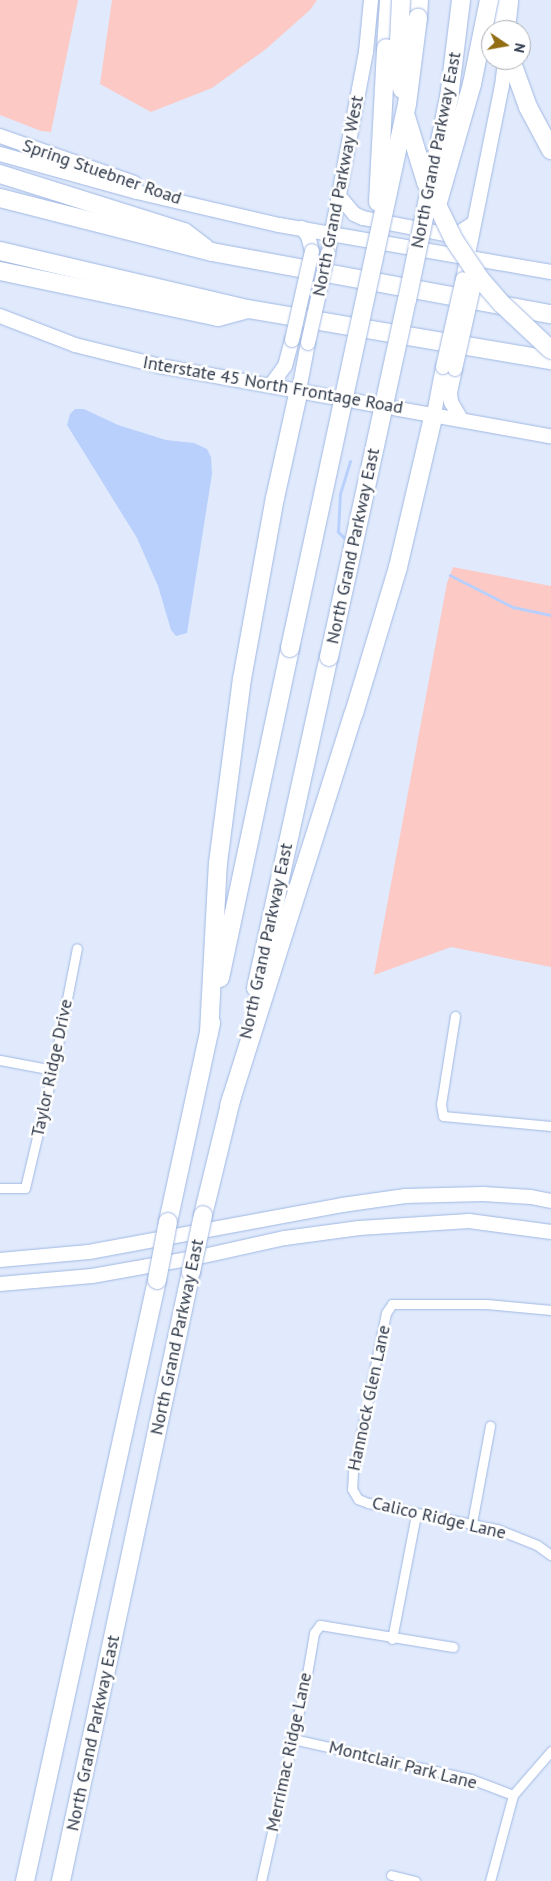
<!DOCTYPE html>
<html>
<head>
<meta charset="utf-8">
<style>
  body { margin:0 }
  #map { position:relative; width:551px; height:1881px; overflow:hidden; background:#e0eafc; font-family:"PT Sans",sans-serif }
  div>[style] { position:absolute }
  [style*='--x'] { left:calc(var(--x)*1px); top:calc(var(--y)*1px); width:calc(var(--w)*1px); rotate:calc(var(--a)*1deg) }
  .green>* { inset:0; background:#fcc9c5 }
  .water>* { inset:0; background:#b9d0fd }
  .stream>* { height:2.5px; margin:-1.25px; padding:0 1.25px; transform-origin:1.25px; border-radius:1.25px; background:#b9d0fd }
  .roads { filter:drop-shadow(0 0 1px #a1b8e3) drop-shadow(0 0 1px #a1b8e3) }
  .minor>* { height:9px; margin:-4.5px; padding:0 4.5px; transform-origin:4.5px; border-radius:4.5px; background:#fff }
  .secondary>* { height:14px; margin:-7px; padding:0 7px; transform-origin:7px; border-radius:7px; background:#fff }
  .motorway>* { height:18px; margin:-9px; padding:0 9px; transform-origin:9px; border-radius:9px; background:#fff }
  .bridges { filter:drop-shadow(0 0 1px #a1b8e3) drop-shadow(0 0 1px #a1b8e3) }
  .secondary-bridge>* { height:14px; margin:-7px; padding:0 7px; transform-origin:7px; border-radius:7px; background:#fff }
  .motorway-bridge>* { height:18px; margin:-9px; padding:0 9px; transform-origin:9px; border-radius:9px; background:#fff }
  span { translate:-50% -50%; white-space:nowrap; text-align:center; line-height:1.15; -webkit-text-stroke:5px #fff; paint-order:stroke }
  .street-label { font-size:18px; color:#2e3849 }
  .north { position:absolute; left:481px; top:20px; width:50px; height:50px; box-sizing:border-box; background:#fff; border:1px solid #abafb6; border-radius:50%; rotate:102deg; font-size:14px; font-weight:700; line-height:20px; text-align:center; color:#2e3849 }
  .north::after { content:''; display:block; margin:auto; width:18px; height:22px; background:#926d14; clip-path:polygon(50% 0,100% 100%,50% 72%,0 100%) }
</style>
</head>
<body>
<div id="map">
  <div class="green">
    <i style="clip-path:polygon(0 0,78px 0,51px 132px,41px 131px,0 115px)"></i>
    <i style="clip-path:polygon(112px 0,317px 0,310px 10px,266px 49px,212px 88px,151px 112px,100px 84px)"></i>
    <i style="clip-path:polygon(453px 567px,551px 586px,551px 967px,451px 947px,374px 975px,447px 583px)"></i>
  </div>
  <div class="water">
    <i style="clip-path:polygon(75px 409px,84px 409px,118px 425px,166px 440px,194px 443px,207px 449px,211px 457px,212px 474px,187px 633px,176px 636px,171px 630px,158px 586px,137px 538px,67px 425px,70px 414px)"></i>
  </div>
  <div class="stream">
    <i style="--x:348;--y:542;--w:14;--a:-135"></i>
    <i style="--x:338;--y:532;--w:38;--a:-87"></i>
    <i style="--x:340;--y:494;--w:34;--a:-73"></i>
    <i style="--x:450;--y:575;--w:71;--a:26.9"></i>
    <i style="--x:513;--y:607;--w:39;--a:12"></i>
  </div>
  <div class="roads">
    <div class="minor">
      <i style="--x:455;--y:1016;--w:89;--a:99"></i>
      <i style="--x:441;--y:1104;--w:12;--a:81"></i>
      <i style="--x:443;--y:1116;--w:108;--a:5.3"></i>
      <i style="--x:0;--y:1060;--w:54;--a:10.7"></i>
      <i style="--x:0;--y:1188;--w:25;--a:0"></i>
      <i style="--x:25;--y:1188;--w:121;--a:-76.7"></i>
      <i style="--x:53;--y:1070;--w:124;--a:-78.9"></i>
      <i style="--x:551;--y:1310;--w:65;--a:-174.7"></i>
      <i style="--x:486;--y:1304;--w:94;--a:180"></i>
      <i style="--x:392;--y:1304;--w:11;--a:124"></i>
      <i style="--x:386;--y:1313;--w:162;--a:101.7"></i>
      <i style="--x:353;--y:1472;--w:17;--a:93"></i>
      <i style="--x:352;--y:1489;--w:12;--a:59"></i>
      <i style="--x:358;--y:1499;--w:11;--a:22"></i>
      <i style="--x:368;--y:1503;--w:132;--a:11.4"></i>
      <i style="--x:497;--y:1529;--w:43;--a:21.8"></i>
      <i style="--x:537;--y:1545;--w:17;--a:36"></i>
      <i style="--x:472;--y:1523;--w:99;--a:-79.5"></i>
      <i style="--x:392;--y:1639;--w:127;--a:-79.1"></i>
      <i style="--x:293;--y:1739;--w:182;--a:12.7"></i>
      <i style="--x:471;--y:1779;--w:45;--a:20.9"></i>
      <i style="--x:391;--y:1875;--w:25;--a:14"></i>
      <i style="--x:261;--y:1881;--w:206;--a:-77.4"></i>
      <i style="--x:306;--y:1680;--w:48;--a:-80.3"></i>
      <i style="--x:314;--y:1633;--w:10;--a:-53"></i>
      <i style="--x:320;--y:1625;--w:135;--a:9.4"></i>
      <i style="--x:490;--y:1881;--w:89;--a:-75"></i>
      <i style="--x:513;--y:1795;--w:58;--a:-49.2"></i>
    </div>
    <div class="secondary">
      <i style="--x:508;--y:30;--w:30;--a:-84"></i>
      <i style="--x:0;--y:136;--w:142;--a:19.3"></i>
      <i style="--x:0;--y:154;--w:142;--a:15.5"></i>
      <i style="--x:137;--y:192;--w:146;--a:13.1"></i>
      <i style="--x:279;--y:225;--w:276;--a:9.8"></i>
      <i style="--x:339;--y:196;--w:23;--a:50"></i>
      <i style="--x:354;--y:214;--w:10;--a:24"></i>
      <i style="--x:363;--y:218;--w:89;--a:11.1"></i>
      <i style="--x:450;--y:235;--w:7;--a:-8"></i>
      <i style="--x:457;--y:234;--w:20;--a:-33"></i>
      <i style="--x:302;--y:228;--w:10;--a:53"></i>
      <i style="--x:308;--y:236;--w:16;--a:75"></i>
      <i style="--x:328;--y:253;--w:205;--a:-79.3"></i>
      <i style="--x:366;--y:52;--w:52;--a:-84.5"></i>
      <i style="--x:463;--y:279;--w:197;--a:-78.6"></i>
      <i style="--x:502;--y:86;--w:26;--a:-83"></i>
      <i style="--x:0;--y:316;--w:80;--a:21.1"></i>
      <i style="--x:75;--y:345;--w:88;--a:13.9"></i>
      <i style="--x:160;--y:366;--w:397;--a:10.2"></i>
      <i style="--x:455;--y:369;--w:25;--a:102"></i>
      <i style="--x:450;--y:393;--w:9;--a:84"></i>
      <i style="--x:451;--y:402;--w:20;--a:60"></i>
      <i style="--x:271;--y:385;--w:24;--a:-54"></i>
      <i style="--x:285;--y:366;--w:27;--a:-75"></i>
      <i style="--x:299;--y:390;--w:48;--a:-79.2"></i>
      <i style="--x:434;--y:414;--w:48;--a:-79.2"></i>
      <i style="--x:0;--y:1260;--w:89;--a:-5.1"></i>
      <i style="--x:89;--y:1252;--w:257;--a:-10.5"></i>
      <i style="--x:342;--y:1205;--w:64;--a:-8.1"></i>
      <i style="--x:405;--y:1196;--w:78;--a:-1.5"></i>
      <i style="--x:483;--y:1194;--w:48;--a:3.6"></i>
      <i style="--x:531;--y:1197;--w:20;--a:11"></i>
      <i style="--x:0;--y:1284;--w:92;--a:-5"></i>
      <i style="--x:92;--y:1276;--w:109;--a:-10.1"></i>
      <i style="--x:199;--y:1257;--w:88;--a:-12.5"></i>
      <i style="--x:285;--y:1238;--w:75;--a:-7.7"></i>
      <i style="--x:359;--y:1228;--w:110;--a:-3.6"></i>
      <i style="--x:469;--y:1221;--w:83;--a:7.6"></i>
    </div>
    <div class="motorway">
      <i style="--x:498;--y:0;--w:30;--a:81"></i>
      <i style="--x:418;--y:18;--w:18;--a:-87"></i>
      <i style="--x:386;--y:48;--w:48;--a:-86.4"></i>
      <i style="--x:511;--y:60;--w:50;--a:70.1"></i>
      <i style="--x:528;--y:107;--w:49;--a:61.9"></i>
      <i style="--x:0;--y:174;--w:193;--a:17.5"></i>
      <i style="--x:184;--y:232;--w:26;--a:37"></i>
      <i style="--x:0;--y:198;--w:219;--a:14.3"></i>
      <i style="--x:212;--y:252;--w:345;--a:10.4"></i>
      <i style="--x:0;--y:251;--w:255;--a:13.2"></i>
      <i style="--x:248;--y:309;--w:307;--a:9.6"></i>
      <i style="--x:0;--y:271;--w:223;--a:11.9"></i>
      <i style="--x:218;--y:317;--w:27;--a:-15"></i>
      <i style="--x:220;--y:978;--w:337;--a:-78"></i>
      <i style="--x:256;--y:988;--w:339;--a:-77.6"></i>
      <i style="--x:209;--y:1033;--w:170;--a:-87"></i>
      <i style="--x:218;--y:863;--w:186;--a:-82.6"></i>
      <i style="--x:242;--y:679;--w:184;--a:-79.7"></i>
      <i style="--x:275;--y:498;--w:111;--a:-77.5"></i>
      <i style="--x:229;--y:1106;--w:412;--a:-72.4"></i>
      <i style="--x:354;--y:713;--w:152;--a:-73.2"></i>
      <i style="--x:398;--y:567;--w:157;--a:-76.8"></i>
      <i style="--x:203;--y:1215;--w:122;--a:-76.3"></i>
      <i style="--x:168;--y:1222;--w:204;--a:-77.8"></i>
      <i style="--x:25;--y:1881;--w:615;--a:-77.61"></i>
      <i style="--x:61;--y:1881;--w:623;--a:-77.95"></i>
    </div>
  </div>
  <div class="bridges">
    <div class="secondary-bridge">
      <i style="--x:292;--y:340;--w:91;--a:-77.3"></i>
      <i style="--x:308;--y:343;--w:92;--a:-77.5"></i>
      <i style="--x:443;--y:367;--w:90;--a:-77.2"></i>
      <i style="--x:455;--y:369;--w:82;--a:-77.3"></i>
      <i style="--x:473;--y:289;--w:9;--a:-63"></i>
    </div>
    <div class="motorway-bridge">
      <i style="--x:401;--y:0;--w:42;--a:92.7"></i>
      <i style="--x:399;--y:42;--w:47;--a:86.3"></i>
      <i style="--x:406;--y:117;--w:68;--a:72.9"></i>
      <i style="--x:426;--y:182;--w:64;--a:64.2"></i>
      <i style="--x:454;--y:240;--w:48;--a:56"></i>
      <i style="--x:481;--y:280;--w:32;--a:49"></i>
      <i style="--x:502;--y:304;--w:67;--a:43.2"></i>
      <i style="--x:378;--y:202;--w:154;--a:-87"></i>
      <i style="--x:438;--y:202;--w:123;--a:-73.9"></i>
      <i style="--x:472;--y:84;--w:86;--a:-78.6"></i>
      <i style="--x:290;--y:648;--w:556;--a:-77.86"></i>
      <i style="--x:407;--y:104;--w:87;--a:-82.7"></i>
      <i style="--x:329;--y:657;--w:365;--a:-77.7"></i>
      <i style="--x:407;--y:300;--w:206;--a:-78.3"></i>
      <i style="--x:449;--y:98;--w:99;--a:-83"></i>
      <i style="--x:191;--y:1272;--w:58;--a:-78.1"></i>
      <i style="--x:157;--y:1280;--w:59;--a:-79.3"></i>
    </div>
  </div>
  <div class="street-label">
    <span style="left:436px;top:150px;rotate:-79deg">North Grand Parkway East</span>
    <span style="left:102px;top:172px;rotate:19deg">Spring Stuebner Road</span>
    <span style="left:338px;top:196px;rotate:-79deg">North Grand Parkway West</span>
    <span style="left:273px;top:385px;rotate:10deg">Interstate 45 North Frontage Road</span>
    <span style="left:353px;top:546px;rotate:-78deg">North Grand Parkway East</span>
    <span style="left:266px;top:941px;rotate:-78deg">North Grand Parkway East</span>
    <span style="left:52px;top:1068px;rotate:-78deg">Taylor Ridge Drive</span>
    <span style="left:177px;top:1337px;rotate:-78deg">North Grand Parkway East</span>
    <span style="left:369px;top:1398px;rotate:-78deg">Hannock Glen Lane</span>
    <span style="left:439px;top:1518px;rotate:13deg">Calico Ridge Lane</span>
    <span style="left:93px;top:1733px;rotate:-78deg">North Grand Parkway East</span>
    <span style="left:289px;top:1752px;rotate:-78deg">Merrimac Ridge Lane</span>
    <span style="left:403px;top:1765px;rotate:14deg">Montclair Park Lane</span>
  </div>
  <div class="north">N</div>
</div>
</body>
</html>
